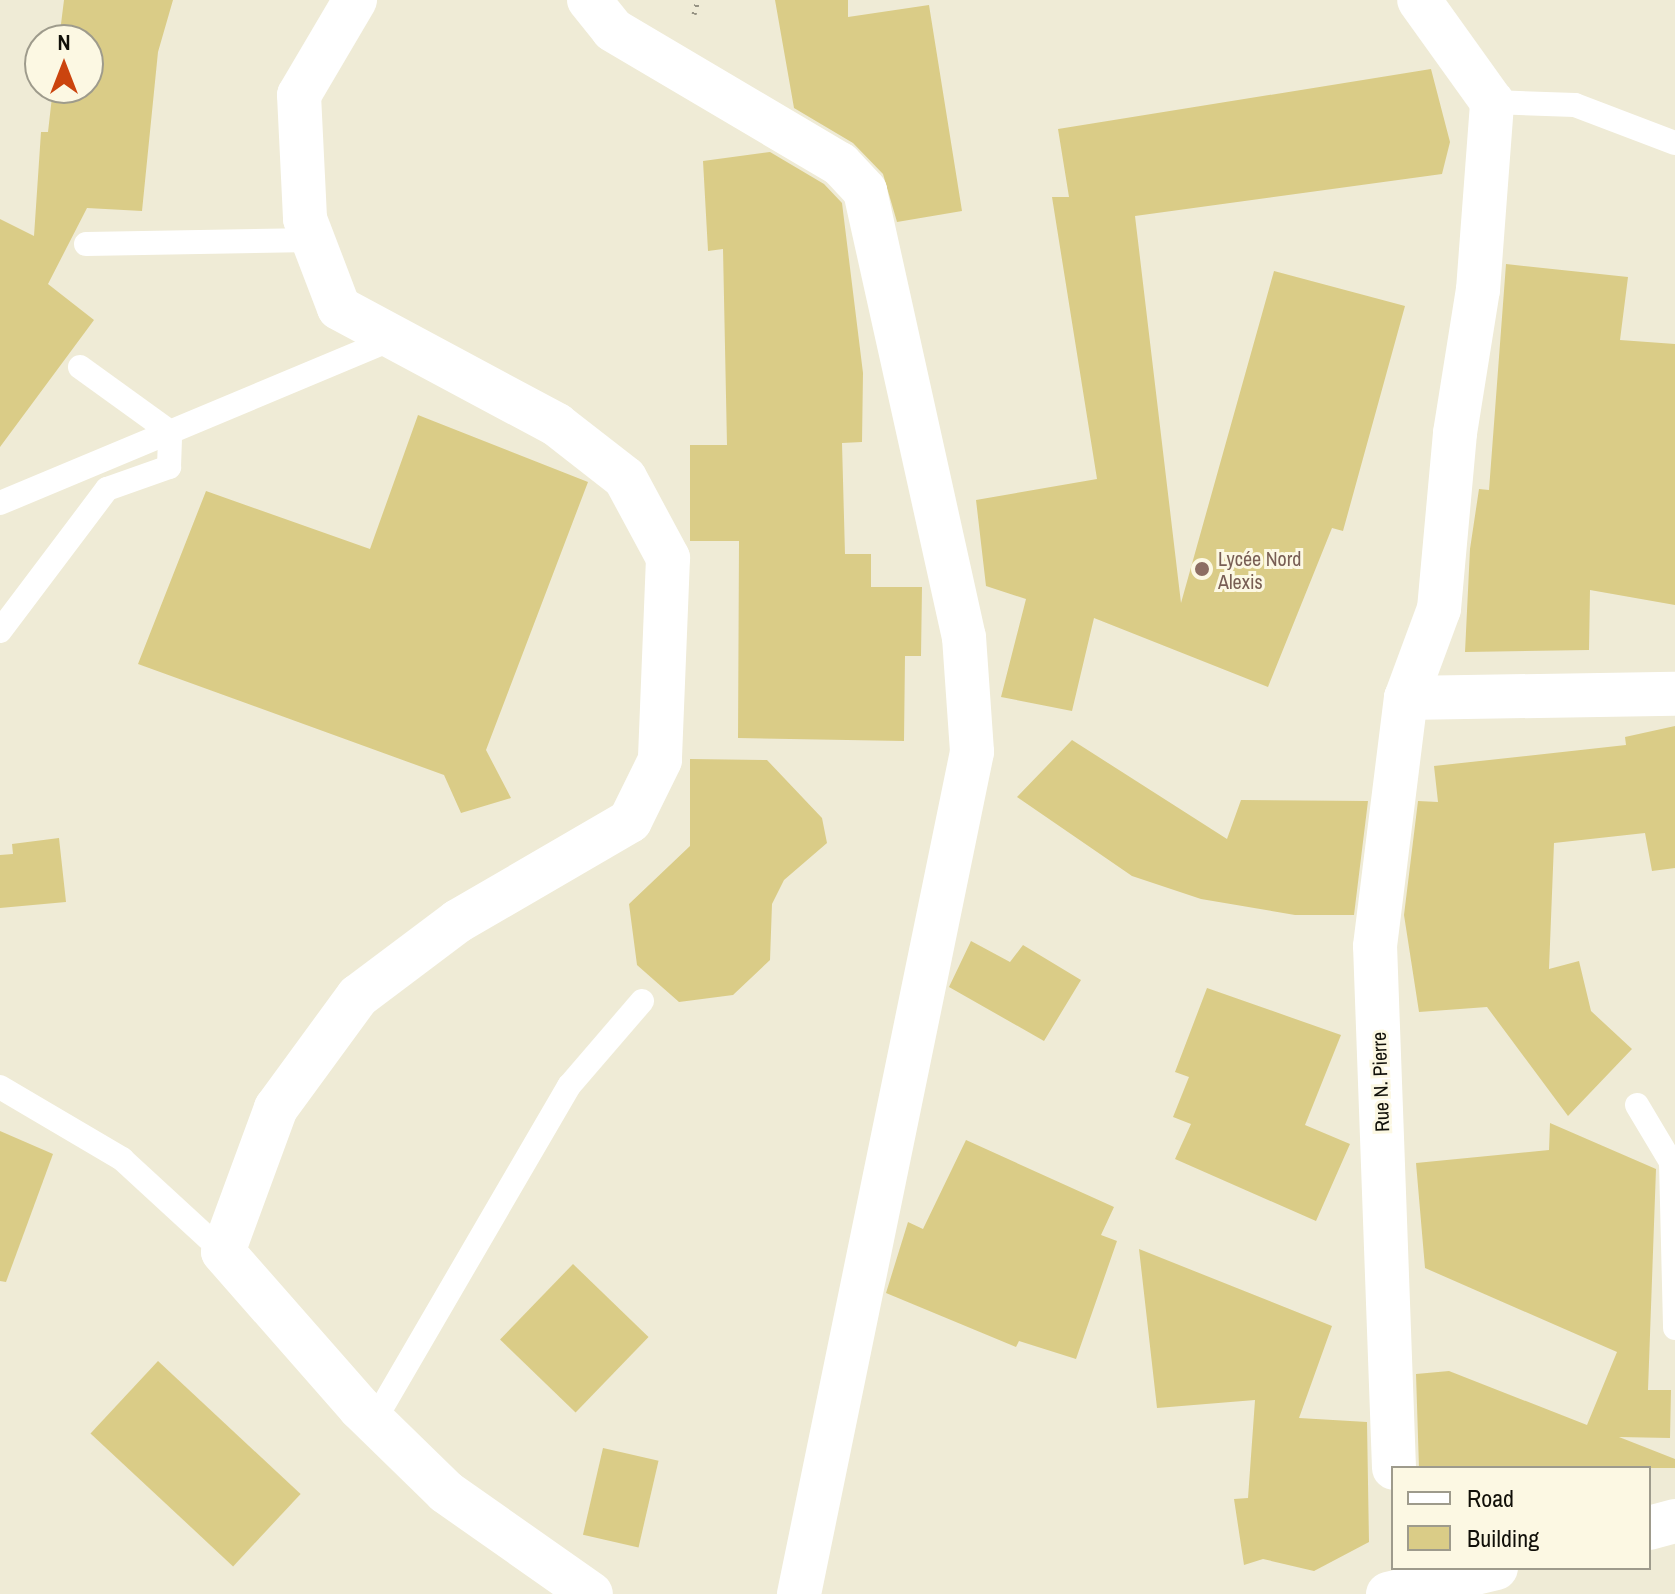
<!DOCTYPE html>
<html>
<head>
<meta charset="utf-8">
<style>
  body { margin:0 }
  #map { position:relative; width:1675px; height:1594px; overflow:hidden; background:#efebd6; font-family:"Archivo Narrow",sans-serif }
  div>[style] { position:absolute }
  [style*='--x'] { left:calc(var(--x)*1px); top:calc(var(--y)*1px); width:calc(var(--w)*1px); rotate:calc(var(--a)*1deg) }
  .building>* { inset:0; background:#dacc87; transform-origin:0 0 }
  .path>* { height:5px; margin-top:-2.5px; transform-origin:0; background:repeating-linear-gradient(90deg,#959283 0 2px,transparent 0 8px) }
  .service>* { height:24px; margin:-12px; padding:0 12px; transform-origin:12px; border-radius:12px; background:#fff }
  .minor>* { height:44px; margin:-22px; padding:0 22px; transform-origin:22px; border-radius:22px; background:#fff }
  .dots>* { width:22px; height:22px; translate:-50% -50%; box-sizing:border-box; border:4px solid #fcf8e3; border-radius:50% }
  span { translate:-50% -50%; white-space:nowrap; text-align:center; line-height:1.15; -webkit-text-stroke:6px #fcf8e3; paint-order:stroke }
  .education-label { font-size:20px; color:#785e54 }
  .left { translate:0 -50%; text-align:left }
  .street-label { font-size:20px; color:#111009 }
  .legend { position:absolute; left:1391px; top:1466px; width:260px; height:104px; box-sizing:border-box; background:#fcf8e3; border:2px solid #9e9b8c; margin:0; padding:10px 14px; list-style:none; font-size:24px; color:#111009 }
  .legend li { display:flex; align-items:center; gap:16px; height:40px }
  .legend b { width:40px; border:2px solid #9e9b8c }
  .north { position:absolute; left:24px; top:24px; width:80px; height:80px; box-sizing:border-box; background:#fcf8e3; border:2px solid #9e9b8c; border-radius:50%; rotate:0deg; font-size:22px; font-weight:700; line-height:32px; text-align:center; color:#111009 }
  .north::after { content:''; display:block; margin:auto; width:28px; height:36px; background:#cb440e; clip-path:polygon(50% 0,100% 100%,50% 72%,0 100%) }
</style>
</head>
<body>
<div id="map">
  <div class="building">
    <i style="clip-path:polygon(64px 0,173px 0,158px 52px,142px 211px,87px 208px,48px 284px,94px 320px,0 447px,0 219px,34px 236px,41px 132px,48px 132px,53px 88px,88px 88px,88px 40px,59px 40px)"></i>
    <i style="clip-path:polygon(775px 0,848px 0,848px 17px,929px 5px,962px 211px,897px 222px,883px 174px,853px 143px,794px 108px)"></i>
    <i style="clip-path:polygon(1431px 69px,1450px 142px,1442px 174px,1135px 216px,1181px 603px,1274px 271px,1405px 306px,1343px 531px,1332px 528px,1268px 687px,1094px 618px,1072px 711px,1001px 697px,1026px 599px,986px 586px,976px 500px,1097px 479px,1052px 197px,1069px 197px,1058px 129px)"></i>
    <i style="clip-path:polygon(770px 152px,824px 184px,842px 203px,863px 373px,862px 442px,842px 443px,845px 554px,871px 554px,871px 587px,922px 587px,921px 656px,905px 656px,904px 741px,738px 738px,739px 541px,690px 541px,690px 445px,727px 445px,723px 249px,708px 251px,703px 161px)"></i>
    <i style="clip-path:polygon(1506px 264px,1628px 277px,1620px 340px,1675px 344px,1675px 605px,1590px 590px,1589px 650px,1465px 652px,1470px 549px,1479px 489px,1489px 490px)"></i>
    <i style="clip-path:polygon(418px 415px,588px 482px,486px 750px,511px 798px,461px 813px,444px 775px,138px 664px,206px 491px,370px 549px)"></i>
    <i style="clip-path:polygon(1675px 726px,1675px 868px,1652px 871px,1645px 833px,1554px 843px,1549px 969px,1579px 961px,1591px 1011px,1632px 1049px,1568px 1116px,1487px 1007px,1419px 1012px,1404px 915px,1418px 801px,1438px 802px,1434px 766px,1626px 745px,1625px 737px)"></i>
    <i style="clip-path:polygon(1072px 740px,1227px 839px,1241px 800px,1368px 801px,1354px 915px,1295px 915px,1201px 899px,1132px 876px,1017px 797px)"></i>
    <i style="clip-path:polygon(690px 759px,767px 760px,822px 818px,827px 843px,784px 880px,772px 904px,770px 960px,733px 995px,679px 1002px,637px 965px,629px 904px,690px 846px)"></i>
    <i style="clip-path:polygon(59px 838px,66px 902px,0 908px,0 855px,13px 854px,12px 844px)"></i>
    <i style="clip-path:polygon(971px 941px,1010px 962px,1023px 945px,1081px 980px,1044px 1041px,949px 987px)"></i>
    <i style="clip-path:polygon(1207px 988px,1341px 1035px,1305px 1125px,1350px 1144px,1316px 1221px,1175px 1159px,1191px 1124px,1173px 1117px,1189px 1077px,1175px 1072px)"></i>
    <i style="clip-path:polygon(1550px 1123px,1656px 1169px,1648px 1390px,1671px 1390px,1670px 1438px,1619px 1437px,1675px 1459px,1675px 1468px,1419px 1468px,1416px 1374px,1449px 1371px,1587px 1425px,1617px 1352px,1425px 1268px,1416px 1163px,1549px 1150px)"></i>
    <i style="clip-path:polygon(0 1131px,53px 1154px,6px 1282px,0 1281px)"></i>
    <i style="clip-path:polygon(966px 1140px,1114px 1207px,1101px 1235px,1117px 1241px,1076px 1359px,1019px 1341px,1016px 1347px,886px 1293px,908px 1222px,923px 1229px)"></i>
    <i style="clip-path:polygon(1139px 1249px,1332px 1326px,1299px 1418px,1367px 1422px,1369px 1542px,1314px 1571px,1263px 1559px,1244px 1565px,1234px 1499px,1248px 1498px,1255px 1400px,1157px 1408px)"></i>
    <i style="left:573px;top:1264px;width:105px;height:105px;rotate:44deg"></i>
    <i style="left:158px;top:1361px;width:195px;height:99px;rotate:43deg"></i>
    <i style="left:603px;top:1448px;width:57px;height:89px;rotate:13deg"></i>
  </div>
  <div class="path">
    <i style="--x:694;--y:14;--w:15;--a:-74"></i>
  </div>
  <div class="service">
    <i style="--x:1492;--y:102;--w:83;--a:2.1"></i>
    <i style="--x:1575;--y:105;--w:107;--a:20.8"></i>
    <i style="--x:86;--y:244;--w:226;--a:-1"></i>
    <i style="--x:0;--y:503;--w:425;--a:-22.7"></i>
    <i style="--x:0;--y:631;--w:178;--a:-53"></i>
    <i style="--x:107;--y:489;--w:66;--a:-19.5"></i>
    <i style="--x:169;--y:467;--w:35;--a:-88"></i>
    <i style="--x:170;--y:432;--w:111;--a:-144.2"></i>
    <i style="--x:0;--y:1087;--w:142;--a:30.5"></i>
    <i style="--x:122;--y:1159;--w:137;--a:42.6"></i>
    <i style="--x:1637;--y:1105;--w:66;--a:59.2"></i>
    <i style="--x:1671;--y:1162;--w:166;--a:88.6"></i>
    <i style="--x:374;--y:1421;--w:388;--a:-59.8"></i>
    <i style="--x:569;--y:1086;--w:112;--a:-49.3"></i>
  </div>
  <div class="minor">
    <i style="--x:355;--y:0;--w:110;--a:120.5"></i>
    <i style="--x:299;--y:95;--w:124;--a:87.2"></i>
    <i style="--x:305;--y:219;--w:95;--a:69.1"></i>
    <i style="--x:339;--y:308;--w:247;--a:28.2"></i>
    <i style="--x:557;--y:425;--w:86;--a:37.9"></i>
    <i style="--x:625;--y:478;--w:91;--a:61.7"></i>
    <i style="--x:668;--y:558;--w:202;--a:92.3"></i>
    <i style="--x:660;--y:760;--w:68;--a:116.2"></i>
    <i style="--x:630;--y:821;--w:199;--a:149.8"></i>
    <i style="--x:458;--y:921;--w:125;--a:143.1"></i>
    <i style="--x:358;--y:996;--w:139;--a:126.2"></i>
    <i style="--x:276;--y:1108;--w:153;--a:110.2"></i>
    <i style="--x:223;--y:1252;--w:208;--a:48.7"></i>
    <i style="--x:360;--y:1408;--w:120;--a:44.3"></i>
    <i style="--x:446;--y:1492;--w:177;--a:35.1"></i>
    <i style="--x:589;--y:0;--w:38;--a:51"></i>
    <i style="--x:613;--y:30;--w:264;--a:30.6"></i>
    <i style="--x:840;--y:164;--w:37;--a:47"></i>
    <i style="--x:865;--y:191;--w:457;--a:77.5"></i>
    <i style="--x:964;--y:637;--w:115;--a:86"></i>
    <i style="--x:972;--y:752;--w:860;--a:101.61"></i>
    <i style="--x:1406;--y:698;--w:269;--a:-0.9"></i>
    <i style="--x:1394;--y:1468;--w:522;--a:-92.08"></i>
    <i style="--x:1375;--y:946;--w:250;--a:-82.9"></i>
    <i style="--x:1406;--y:698;--w:95;--a:-69.7"></i>
    <i style="--x:1439;--y:609;--w:177;--a:-84.8"></i>
    <i style="--x:1455;--y:433;--w:145;--a:-80.9"></i>
    <i style="--x:1478;--y:290;--w:189;--a:-85.7"></i>
    <i style="--x:1492;--y:102;--w:125;--a:-125.6"></i>
    <i style="--x:1649;--y:1528;--w:27;--a:-15"></i>
    <i style="--x:1388;--y:1594;--w:111;--a:-13.5"></i>
  </div>
  <div class="dots">
    <i style="left:1202px;top:569px;background:#8d6e63"></i>
  </div>
  <div class="education-label">
    <span class="left" style="left:1218px;top:570px">Lycée Nord<br>Alexis</span>
  </div>
  <div class="street-label">
    <span style="left:1380px;top:1082px;rotate:-92deg">Rue N. Pierre</span>
  </div>
  <ul class="legend">
  <li><b style="height:10px;background:#fff"></b>Road</li>
  <li><b style="height:22px;background:#dacc87"></b>Building</li>
  </ul>
  <div class="north">N</div>
</div>
</body>
</html>
